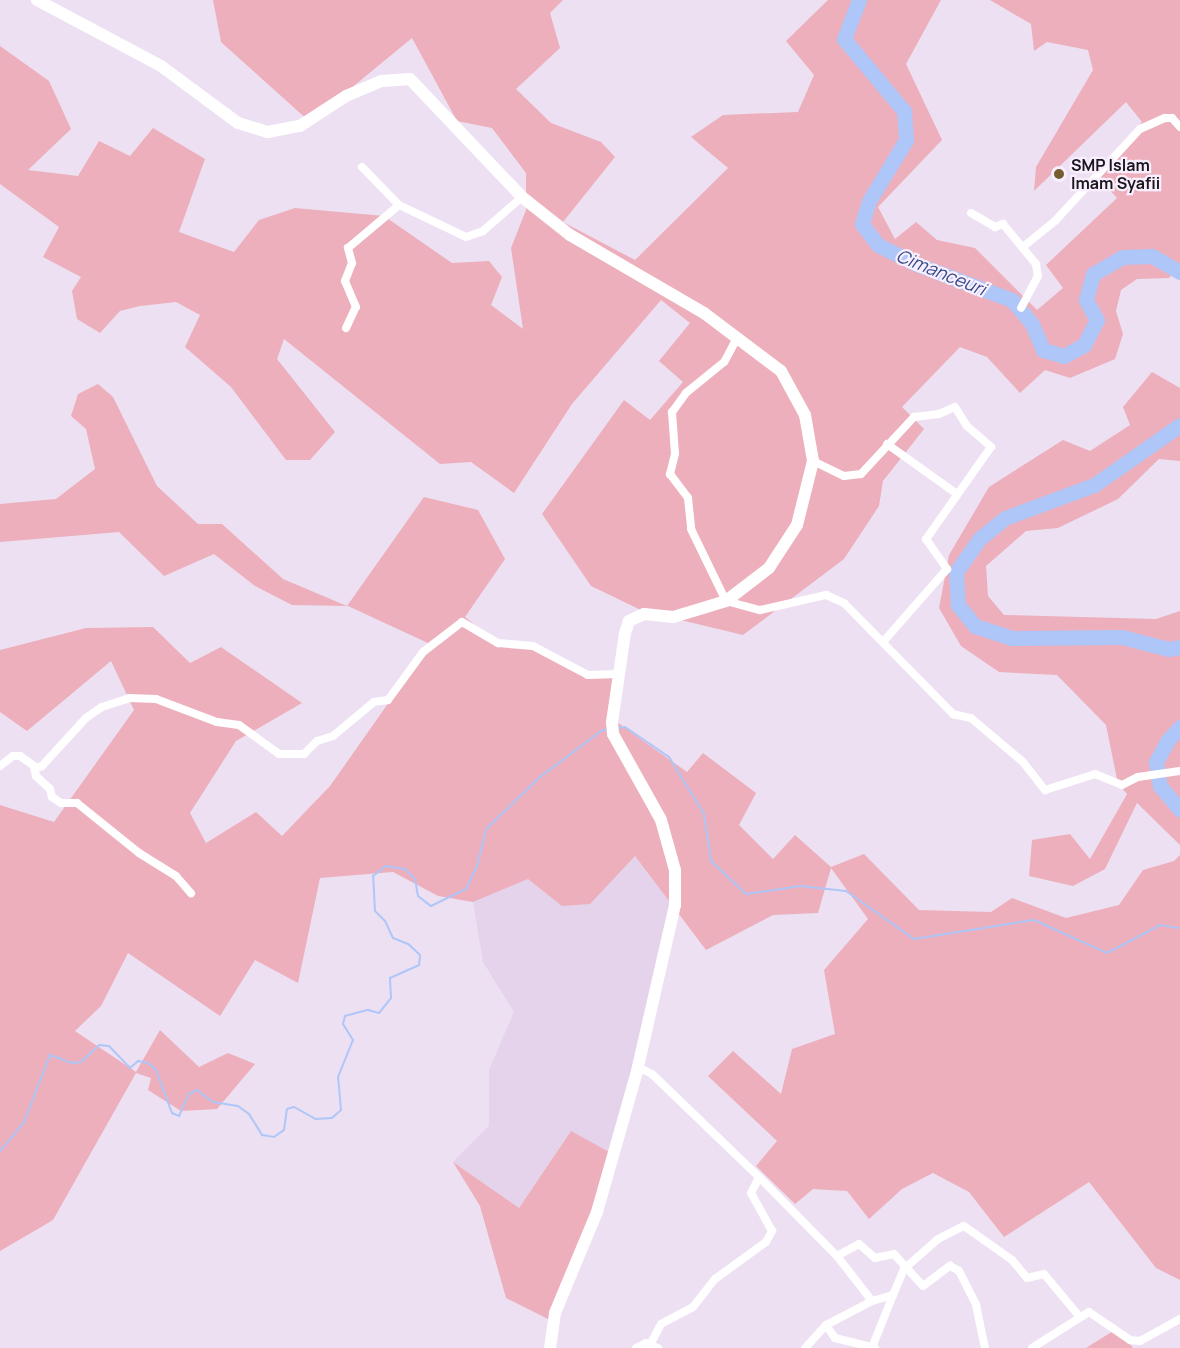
<!DOCTYPE html>
<html>
<head>
<meta charset="utf-8">
<style>
  body { margin:0 }
  #map { position:relative; width:1180px; height:1348px; overflow:hidden; background:#ede0f2; font-family:Manrope,sans-serif }
  div>[style] { position:absolute }
  [style*='--x'] { left:calc(var(--x)*1px); top:calc(var(--y)*1px); width:calc(var(--w)*1px); rotate:calc(var(--a)*1deg) }
  .built>* { inset:0; background:#e4d3eb }
  .green>* { inset:0; background:#ecafbb }
  .stream>* { height:2px; margin:-1px; padding:0 1px; transform-origin:1px; border-radius:1px; background:#afc6f8 }
  .river>* { height:15px; margin:-7.5px; padding:0 7.5px; transform-origin:7.5px; border-radius:7.5px; background:#afc6f8 }
  .street>* { height:8px; margin:-4px; padding:0 4px; transform-origin:4px; border-radius:4px; background:#fff }
  .secondary>* { height:12px; margin:-6px; padding:0 6px; transform-origin:6px; border-radius:6px; background:#fff }
  .dots>* { width:16px; height:16px; translate:-50% -50%; box-sizing:border-box; border:3px solid #f8eefd; border-radius:50% }
  span { translate:-50% -50%; white-space:nowrap; text-align:center; line-height:1.15; -webkit-text-stroke:4.5px #f8eefd; paint-order:stroke }
  .poi-label { font-size:16px; color:#1a161c; font-weight:700 }
  .left { translate:0 -50%; text-align:left }
  .water-label { font-size:18px; color:#344d8a; font-style:italic }
</style>
</head>
<body>
<div id="map">
  <div class="built">
    <i style="clip-path:polygon(635px 856px,677px 912px,611px 1153px,570px 1132px,519px 1208px,453px 1162px,489px 1126px,489px 1070px,514px 1012px,483px 962px,473px 902px,528px 879px,562px 905px)"></i>
  </div>
  <div class="green">
    <i style="clip-path:polygon(213px 0,563px 0,550px 13px,560px 48px,516px 89px,551px 123px,601px 142px,615px 157px,563px 222px,635px 260px,728px 168px,691px 137px,723px 115px,798px 112px,814px 75px,786px 41px,828px 0,941px 0,906px 64px,942px 140px,878px 207px,895px 239px,916px 222px,937px 240px,975px 248px,1037px 310px,1063px 288px,1046px 265px,1117px 198px,1098px 177px,1142px 122px,1126px 102px,1034px 191px,1036px 167px,1093px 70px,1088px 50px,1047px 42px,1034px 51px,1031px 24px,990px 0,1180px 0,1180px 267px,1169px 278px,1137px 279px,1121px 290px,1116px 311px,1123px 334px,1115px 359px,1070px 378px,1045px 370px,1020px 393px,987px 357px,960px 347px,902px 407px,924px 429px,883px 481px,879px 506px,844px 559px,743px 635px,643px 611px,591px 586px,542px 514px,624px 400px,650px 420px,683px 382px,659px 361px,690px 323px,661px 300px,572px 404px,514px 493px,471px 462px,440px 464px,284px 339px,277px 359px,335px 432px,310px 460px,286px 460px,231px 387px,185px 347px,200px 315px,176px 302px,140px 306px,120px 311px,100px 333px,77px 319px,72px 291px,81px 277px,43px 257px,59px 227px,0 184px,0 46px,49px 81px,71px 129px,28px 170px,78px 176px,99px 141px,130px 156px,153px 128px,205px 159px,179px 232px,234px 252px,259px 220px,295px 208px,384px 216px,452px 263px,489px 261px,502px 277px,491px 305px,523px 329px,511px 248px,526px 210px,526px 173px,492px 128px,457px 121px,412px 38px,310px 122px,221px 42px)"></i>
    <i style="clip-path:polygon(1152px 372px,1180px 388px,1180px 461px,1159px 459px,1118px 499px,1058px 528px,1026px 531px,986px 566px,988px 596px,1004px 615px,1156px 619px,1180px 611px,1180px 845px,1137px 803px,1105px 869px,1073px 886px,1029px 876px,1032px 840px,1070px 834px,1090px 859px,1127px 794px,1118px 784px,1106px 725px,1057px 675px,999px 672px,961px 646px,939px 608px,949px 555px,989px 487px,1063px 440px,1090px 451px,1130px 425px,1123px 407px)"></i>
    <i style="clip-path:polygon(98px 384px,113px 397px,157px 486px,198px 524px,222px 524px,283px 579px,347px 606px,424px 497px,478px 510px,505px 559px,465px 617px,499px 645px,540px 646px,593px 675px,620px 673px,614px 720px,687px 772px,703px 753px,756px 793px,739px 825px,773px 859px,795px 835px,831px 867px,864px 854px,919px 910px,991px 912px,1012px 898px,1066px 918px,1119px 905px,1143px 870px,1174px 861px,1180px 855px,1180px 1280px,1156px 1268px,1089px 1182px,1004px 1237px,969px 1192px,933px 1173px,902px 1189px,869px 1219px,847px 1191px,813px 1189px,795px 1204px,756px 1166px,777px 1141px,708px 1076px,733px 1051px,781px 1094px,792px 1049px,835px 1034px,824px 970px,868px 919px,831px 868px,818px 913px,773px 915px,706px 950px,635px 856px,590px 904px,562px 906px,528px 879px,473px 902px,438px 896px,393px 872px,320px 878px,298px 983px,255px 960px,220px 1016px,128px 953px,101px 1006px,75px 1031px,136px 1072px,160px 1030px,199px 1067px,228px 1053px,255px 1064px,217px 1109px,181px 1111px,148px 1090px,151px 1078px,136px 1073px,53px 1220px,0 1251px,0 805px,54px 822px,134px 710px,111px 661px,27px 731px,0 712px,0 650px,86px 628px,153px 627px,190px 663px,221px 647px,302px 703px,236px 741px,190px 813px,206px 843px,256px 812px,282px 836px,330px 786px,430px 644px,348px 606px,292px 605px,255px 586px,214px 554px,164px 576px,119px 532px,0 542px,0 504px,56px 499px,95px 469px,86px 429px,71px 416px,78px 394px)"></i>
    <i style="clip-path:polygon(571px 1131px,611px 1153px,589px 1240px,552px 1321px,506px 1298px,480px 1206px,453px 1162px,519px 1208px)"></i>
    <i style="clip-path:polygon(1118px 1328px,1133px 1348px,1086px 1348px)"></i>
  </div>
  <div class="stream">
    <i style="--x:617;--y:728;--w:8;--a:-7"></i>
    <i style="--x:625;--y:727;--w:53;--a:34.3"></i>
    <i style="--x:669;--y:757;--w:67;--a:58.4"></i>
    <i style="--x:704;--y:814;--w:48;--a:81.5"></i>
    <i style="--x:711;--y:861;--w:48;--a:43.3"></i>
    <i style="--x:746;--y:894;--w:55;--a:-8.4"></i>
    <i style="--x:800;--y:886;--w:46;--a:6.2"></i>
    <i style="--x:846;--y:891;--w:83;--a:35.2"></i>
    <i style="--x:914;--y:939;--w:121;--a:-9"></i>
    <i style="--x:1034;--y:920;--w:80;--a:24.3"></i>
    <i style="--x:1107;--y:953;--w:60;--a:-27.8"></i>
    <i style="--x:1160;--y:925;--w:20;--a:9"></i>
    <i style="--x:0;--y:1151;--w:38;--a:-50"></i>
    <i style="--x:24;--y:1122;--w:72;--a:-68.8"></i>
    <i style="--x:50;--y:1055;--w:23;--a:20"></i>
    <i style="--x:72;--y:1063;--w:9;--a:-6"></i>
    <i style="--x:81;--y:1062;--w:25;--a:-43"></i>
    <i style="--x:99;--y:1045;--w:10;--a:6"></i>
    <i style="--x:109;--y:1046;--w:30;--a:46"></i>
    <i style="--x:130;--y:1068;--w:11;--a:-41"></i>
    <i style="--x:138;--y:1061;--w:10;--a:11"></i>
    <i style="--x:148;--y:1063;--w:11;--a:41"></i>
    <i style="--x:156;--y:1070;--w:46;--a:69.6"></i>
    <i style="--x:172;--y:1113;--w:8;--a:23"></i>
    <i style="--x:179;--y:1116;--w:24;--a:-66"></i>
    <i style="--x:189;--y:1094;--w:9;--a:-27"></i>
    <i style="--x:197;--y:1090;--w:20;--a:37"></i>
    <i style="--x:213;--y:1102;--w:25;--a:9"></i>
    <i style="--x:238;--y:1106;--w:14;--a:36"></i>
    <i style="--x:249;--y:1114;--w:25;--a:58"></i>
    <i style="--x:262;--y:1135;--w:12;--a:9"></i>
    <i style="--x:274;--y:1137;--w:12;--a:-35"></i>
    <i style="--x:284;--y:1130;--w:21;--a:-82"></i>
    <i style="--x:287;--y:1109;--w:7;--a:-16"></i>
    <i style="--x:294;--y:1107;--w:25;--a:29"></i>
    <i style="--x:316;--y:1119;--w:16;--a:-4"></i>
    <i style="--x:332;--y:1118;--w:12;--a:-42"></i>
    <i style="--x:341;--y:1110;--w:33;--a:-95"></i>
    <i style="--x:338;--y:1077;--w:40;--a:-68"></i>
    <i style="--x:353;--y:1040;--w:19;--a:-122"></i>
    <i style="--x:343;--y:1024;--w:8;--a:-76"></i>
    <i style="--x:345;--y:1016;--w:24;--a:-15"></i>
    <i style="--x:368;--y:1010;--w:11;--a:15"></i>
    <i style="--x:379;--y:1013;--w:19;--a:-51"></i>
    <i style="--x:391;--y:998;--w:20;--a:-93"></i>
    <i style="--x:390;--y:978;--w:32;--a:-24"></i>
    <i style="--x:419;--y:965;--w:10;--a:-84"></i>
    <i style="--x:420;--y:955;--w:16;--a:-137"></i>
    <i style="--x:408;--y:944;--w:16;--a:-158"></i>
    <i style="--x:393;--y:938;--w:19;--a:-115"></i>
    <i style="--x:385;--y:921;--w:14;--a:-135"></i>
    <i style="--x:375;--y:911;--w:35;--a:-93"></i>
    <i style="--x:373;--y:876;--w:16;--a:-38"></i>
    <i style="--x:386;--y:866;--w:19;--a:9"></i>
    <i style="--x:405;--y:869;--w:14;--a:45"></i>
    <i style="--x:415;--y:879;--w:17;--a:80"></i>
    <i style="--x:418;--y:896;--w:16;--a:38"></i>
    <i style="--x:431;--y:906;--w:39;--a:-26"></i>
    <i style="--x:466;--y:889;--w:25;--a:-64"></i>
    <i style="--x:477;--y:866;--w:38;--a:-76"></i>
    <i style="--x:486;--y:829;--w:75;--a:-43.9"></i>
    <i style="--x:540;--y:777;--w:76;--a:-37"></i>
    <i style="--x:601;--y:731;--w:7;--a:-16"></i>
  </div>
  <div class="river">
    <i style="--x:859;--y:0;--w:42;--a:111"></i>
    <i style="--x:844;--y:39;--w:94;--a:50.2"></i>
    <i style="--x:904;--y:111;--w:29;--a:86"></i>
    <i style="--x:906;--y:140;--w:71;--a:121.2"></i>
    <i style="--x:869;--y:201;--w:24;--a:107"></i>
    <i style="--x:862;--y:224;--w:26;--a:53"></i>
    <i style="--x:878;--y:245;--w:42;--a:26.6"></i>
    <i style="--x:916;--y:264;--w:103;--a:20.6"></i>
    <i style="--x:1012;--y:300;--w:31;--a:50"></i>
    <i style="--x:1032;--y:324;--w:28;--a:67"></i>
    <i style="--x:1043;--y:350;--w:22;--a:16"></i>
    <i style="--x:1064;--y:356;--w:23;--a:-29"></i>
    <i style="--x:1084;--y:345;--w:28;--a:-63"></i>
    <i style="--x:1097;--y:320;--w:23;--a:-119"></i>
    <i style="--x:1086;--y:300;--w:27;--a:-75"></i>
    <i style="--x:1093;--y:274;--w:34;--a:-30"></i>
    <i style="--x:1122;--y:257;--w:30;--a:-2"></i>
    <i style="--x:1152;--y:256;--w:32;--a:30"></i>
    <i style="--x:1180;--y:425;--w:105;--a:145.1"></i>
    <i style="--x:1094;--y:485;--w:95;--a:159.7"></i>
    <i style="--x:1005;--y:518;--w:32;--a:141"></i>
    <i style="--x:980;--y:538;--w:42;--a:125.2"></i>
    <i style="--x:956;--y:572;--w:33;--a:87"></i>
    <i style="--x:958;--y:605;--w:27;--a:51"></i>
    <i style="--x:975;--y:626;--w:38;--a:18"></i>
    <i style="--x:1011;--y:638;--w:111;--a:-0.5"></i>
    <i style="--x:1122;--y:637;--w:48;--a:14.6"></i>
    <i style="--x:1168;--y:649;--w:12;--a:-9"></i>
    <i style="--x:1180;--y:727;--w:18;--a:133"></i>
    <i style="--x:1168;--y:740;--w:25;--a:119"></i>
    <i style="--x:1156;--y:762;--w:24;--a:81"></i>
    <i style="--x:1160;--y:786;--w:31;--a:50"></i>
  </div>
  <div class="street">
    <i style="--x:362;--y:167;--w:53;--a:45.8"></i>
    <i style="--x:399;--y:205;--w:74;--a:25.5"></i>
    <i style="--x:466;--y:237;--w:18;--a:-19"></i>
    <i style="--x:483;--y:231;--w:52;--a:-41.1"></i>
    <i style="--x:971;--y:213;--w:28;--a:30"></i>
    <i style="--x:995;--y:227;--w:9;--a:-21"></i>
    <i style="--x:1003;--y:224;--w:52;--a:50.5"></i>
    <i style="--x:1036;--y:264;--w:12;--a:81"></i>
    <i style="--x:1038;--y:276;--w:36;--a:118"></i>
    <i style="--x:1023;--y:247;--w:41;--a:-39.1"></i>
    <i style="--x:1055;--y:221;--w:125;--a:-47.3"></i>
    <i style="--x:1140;--y:129;--w:27;--a:-24"></i>
    <i style="--x:1165;--y:118;--w:7;--a:0"></i>
    <i style="--x:1172;--y:118;--w:12;--a:48"></i>
    <i style="--x:346;--y:328;--w:23;--a:-65"></i>
    <i style="--x:356;--y:307;--w:28;--a:-113"></i>
    <i style="--x:345;--y:281;--w:19;--a:-69"></i>
    <i style="--x:352;--y:263;--w:16;--a:-105"></i>
    <i style="--x:348;--y:248;--w:67;--a:-40.1"></i>
    <i style="--x:737;--y:338;--w:27;--a:118"></i>
    <i style="--x:724;--y:362;--w:49;--a:140.8"></i>
    <i style="--x:686;--y:393;--w:24;--a:126"></i>
    <i style="--x:672;--y:412;--w:42;--a:85.9"></i>
    <i style="--x:675;--y:454;--w:21;--a:104"></i>
    <i style="--x:670;--y:474;--w:30;--a:53"></i>
    <i style="--x:688;--y:498;--w:31;--a:84"></i>
    <i style="--x:691;--y:529;--w:80;--a:64.1"></i>
    <i style="--x:726;--y:601;--w:35;--a:15"></i>
    <i style="--x:760;--y:610;--w:68;--a:-12.8"></i>
    <i style="--x:826;--y:595;--w:20;--a:24"></i>
    <i style="--x:844;--y:603;--w:156;--a:45.5"></i>
    <i style="--x:953;--y:714;--w:18;--a:13"></i>
    <i style="--x:971;--y:718;--w:68;--a:40.2"></i>
    <i style="--x:1023;--y:762;--w:36;--a:52"></i>
    <i style="--x:1045;--y:790;--w:52;--a:-17.7"></i>
    <i style="--x:1095;--y:774;--w:29;--a:22"></i>
    <i style="--x:1122;--y:785;--w:18;--a:-27"></i>
    <i style="--x:1138;--y:777;--w:42;--a:-8.1"></i>
    <i style="--x:887;--y:444;--w:86;--a:35.5"></i>
    <i style="--x:813;--y:461;--w:34;--a:26"></i>
    <i style="--x:844;--y:476;--w:17;--a:-7"></i>
    <i style="--x:861;--y:474;--w:78;--a:-47.1"></i>
    <i style="--x:914;--y:417;--w:25;--a:-7"></i>
    <i style="--x:939;--y:414;--w:17;--a:-24"></i>
    <i style="--x:955;--y:407;--w:22;--a:58"></i>
    <i style="--x:967;--y:426;--w:32;--a:41"></i>
    <i style="--x:991;--y:447;--w:113;--a:125.2"></i>
    <i style="--x:926;--y:539;--w:37;--a:55"></i>
    <i style="--x:947;--y:569;--w:96;--a:131.2"></i>
    <i style="--x:0;--y:766;--w:16;--a:-38"></i>
    <i style="--x:13;--y:756;--w:7;--a:0"></i>
    <i style="--x:20;--y:756;--w:21;--a:35"></i>
    <i style="--x:37;--y:768;--w:5;--a:-22"></i>
    <i style="--x:42;--y:766;--w:65;--a:-47.5"></i>
    <i style="--x:86;--y:718;--w:19;--a:-35"></i>
    <i style="--x:102;--y:707;--w:28;--a:-18"></i>
    <i style="--x:129;--y:698;--w:27;--a:2"></i>
    <i style="--x:156;--y:699;--w:65;--a:20.7"></i>
    <i style="--x:217;--y:722;--w:22;--a:8"></i>
    <i style="--x:239;--y:725;--w:49;--a:35.9"></i>
    <i style="--x:279;--y:754;--w:25;--a:0"></i>
    <i style="--x:304;--y:754;--w:18;--a:-45"></i>
    <i style="--x:317;--y:741;--w:17;--a:-17"></i>
    <i style="--x:333;--y:736;--w:53;--a:-39.7"></i>
    <i style="--x:374;--y:702;--w:14;--a:-8"></i>
    <i style="--x:388;--y:700;--w:59;--a:-53.9"></i>
    <i style="--x:423;--y:652;--w:49;--a:-37.6"></i>
    <i style="--x:462;--y:622;--w:42;--a:30.3"></i>
    <i style="--x:498;--y:643;--w:35;--a:5"></i>
    <i style="--x:533;--y:646;--w:62;--a:27.8"></i>
    <i style="--x:588;--y:675;--w:32;--a:-2"></i>
    <i style="--x:34;--y:767;--w:9;--a:77"></i>
    <i style="--x:36;--y:776;--w:19;--a:43"></i>
    <i style="--x:50;--y:789;--w:8;--a:76"></i>
    <i style="--x:52;--y:797;--w:11;--a:34"></i>
    <i style="--x:61;--y:803;--w:16;--a:0"></i>
    <i style="--x:77;--y:803;--w:80;--a:38.9"></i>
    <i style="--x:139;--y:853;--w:44;--a:31.9"></i>
    <i style="--x:176;--y:876;--w:23;--a:49"></i>
    <i style="--x:638;--y:1067;--w:16;--a:27"></i>
    <i style="--x:652;--y:1074;--w:149;--a:43.9"></i>
    <i style="--x:759;--y:1177;--w:111;--a:45.4"></i>
    <i style="--x:837;--y:1256;--w:57;--a:52.1"></i>
    <i style="--x:872;--y:1301;--w:52;--a:152.4"></i>
    <i style="--x:826;--y:1325;--w:31;--a:132"></i>
    <i style="--x:837;--y:1256;--w:25;--a:-29"></i>
    <i style="--x:859;--y:1244;--w:21;--a:41"></i>
    <i style="--x:875;--y:1258;--w:19;--a:-12"></i>
    <i style="--x:894;--y:1254;--w:43;--a:47.8"></i>
    <i style="--x:923;--y:1286;--w:34;--a:-37"></i>
    <i style="--x:950;--y:1266;--w:10;--a:29"></i>
    <i style="--x:959;--y:1271;--w:38;--a:63"></i>
    <i style="--x:976;--y:1305;--w:44;--a:78.2"></i>
    <i style="--x:872;--y:1301;--w:22;--a:-16"></i>
    <i style="--x:893;--y:1295;--w:28;--a:-67"></i>
    <i style="--x:904;--y:1269;--w:45;--a:-41.4"></i>
    <i style="--x:938;--y:1239;--w:29;--a:-27"></i>
    <i style="--x:964;--y:1226;--w:59;--a:35.3"></i>
    <i style="--x:1012;--y:1260;--w:23;--a:50"></i>
    <i style="--x:1027;--y:1278;--w:17;--a:-13"></i>
    <i style="--x:1044;--y:1274;--w:56;--a:50.1"></i>
    <i style="--x:826;--y:1325;--w:16;--a:55"></i>
    <i style="--x:835;--y:1338;--w:41;--a:14"></i>
    <i style="--x:651;--y:1343;--w:21;--a:-62"></i>
    <i style="--x:661;--y:1324;--w:36;--a:-28"></i>
    <i style="--x:693;--y:1307;--w:36;--a:-52"></i>
    <i style="--x:715;--y:1279;--w:63;--a:-36"></i>
    <i style="--x:766;--y:1242;--w:13;--a:-61"></i>
    <i style="--x:772;--y:1231;--w:43;--a:-118.9"></i>
    <i style="--x:751;--y:1193;--w:18;--a:-63"></i>
    <i style="--x:873;--y:1345;--w:54;--a:-68.2"></i>
    <i style="--x:636;--y:1348;--w:11;--a:-27"></i>
    <i style="--x:646;--y:1343;--w:13;--a:23"></i>
    <i style="--x:1032;--y:1348;--w:67;--a:-32.3"></i>
    <i style="--x:1089;--y:1312;--w:50;--a:34.3"></i>
    <i style="--x:1130;--y:1340;--w:10;--a:6"></i>
    <i style="--x:1140;--y:1341;--w:46;--a:-28.8"></i>
  </div>
  <div class="secondary">
    <i style="--x:37;--y:0;--w:140;--a:28"></i>
    <i style="--x:161;--y:66;--w:96;--a:36.5"></i>
    <i style="--x:238;--y:123;--w:31;--a:17"></i>
    <i style="--x:268;--y:132;--w:33;--a:-11"></i>
    <i style="--x:300;--y:126;--w:55;--a:-33.1"></i>
    <i style="--x:346;--y:96;--w:39;--a:-23"></i>
    <i style="--x:382;--y:81;--w:28;--a:-4"></i>
    <i style="--x:410;--y:79;--w:163;--a:46.5"></i>
    <i style="--x:522;--y:197;--w:61;--a:38.4"></i>
    <i style="--x:570;--y:235;--w:155;--a:30.2"></i>
    <i style="--x:704;--y:313;--w:96;--a:37"></i>
    <i style="--x:781;--y:371;--w:50;--a:61.4"></i>
    <i style="--x:805;--y:415;--w:47;--a:80.1"></i>
    <i style="--x:813;--y:461;--w:66;--a:104"></i>
    <i style="--x:797;--y:525;--w:51;--a:123.1"></i>
    <i style="--x:769;--y:568;--w:54;--a:142.5"></i>
    <i style="--x:726;--y:601;--w:55;--a:163.2"></i>
    <i style="--x:673;--y:617;--w:29;--a:-174"></i>
    <i style="--x:644;--y:614;--w:17;--a:155"></i>
    <i style="--x:629;--y:621;--w:13;--a:108"></i>
    <i style="--x:625;--y:633;--w:90;--a:98.3"></i>
    <i style="--x:612;--y:722;--w:12;--a:85"></i>
    <i style="--x:613;--y:734;--w:98;--a:60.8"></i>
    <i style="--x:661;--y:820;--w:52;--a:74.4"></i>
    <i style="--x:675;--y:870;--w:35;--a:90"></i>
    <i style="--x:675;--y:905;--w:174;--a:102.9"></i>
    <i style="--x:636;--y:1075;--w:142;--a:105.9"></i>
    <i style="--x:597;--y:1212;--w:109;--a:112.6"></i>
    <i style="--x:555;--y:1313;--w:35;--a:98"></i>
  </div>
  <div class="dots">
    <i style="left:1059px;top:174px;background:#755d2e"></i>
  </div>
  <div class="poi-label">
    <span class="left" style="left:1071px;top:174px">SMP Islam<br>Imam Syafii</span>
  </div>
  <div class="water-label">
    <span style="left:941px;top:272px;rotate:22deg">Cimanceuri</span>
  </div>
</div>
</body>
</html>
